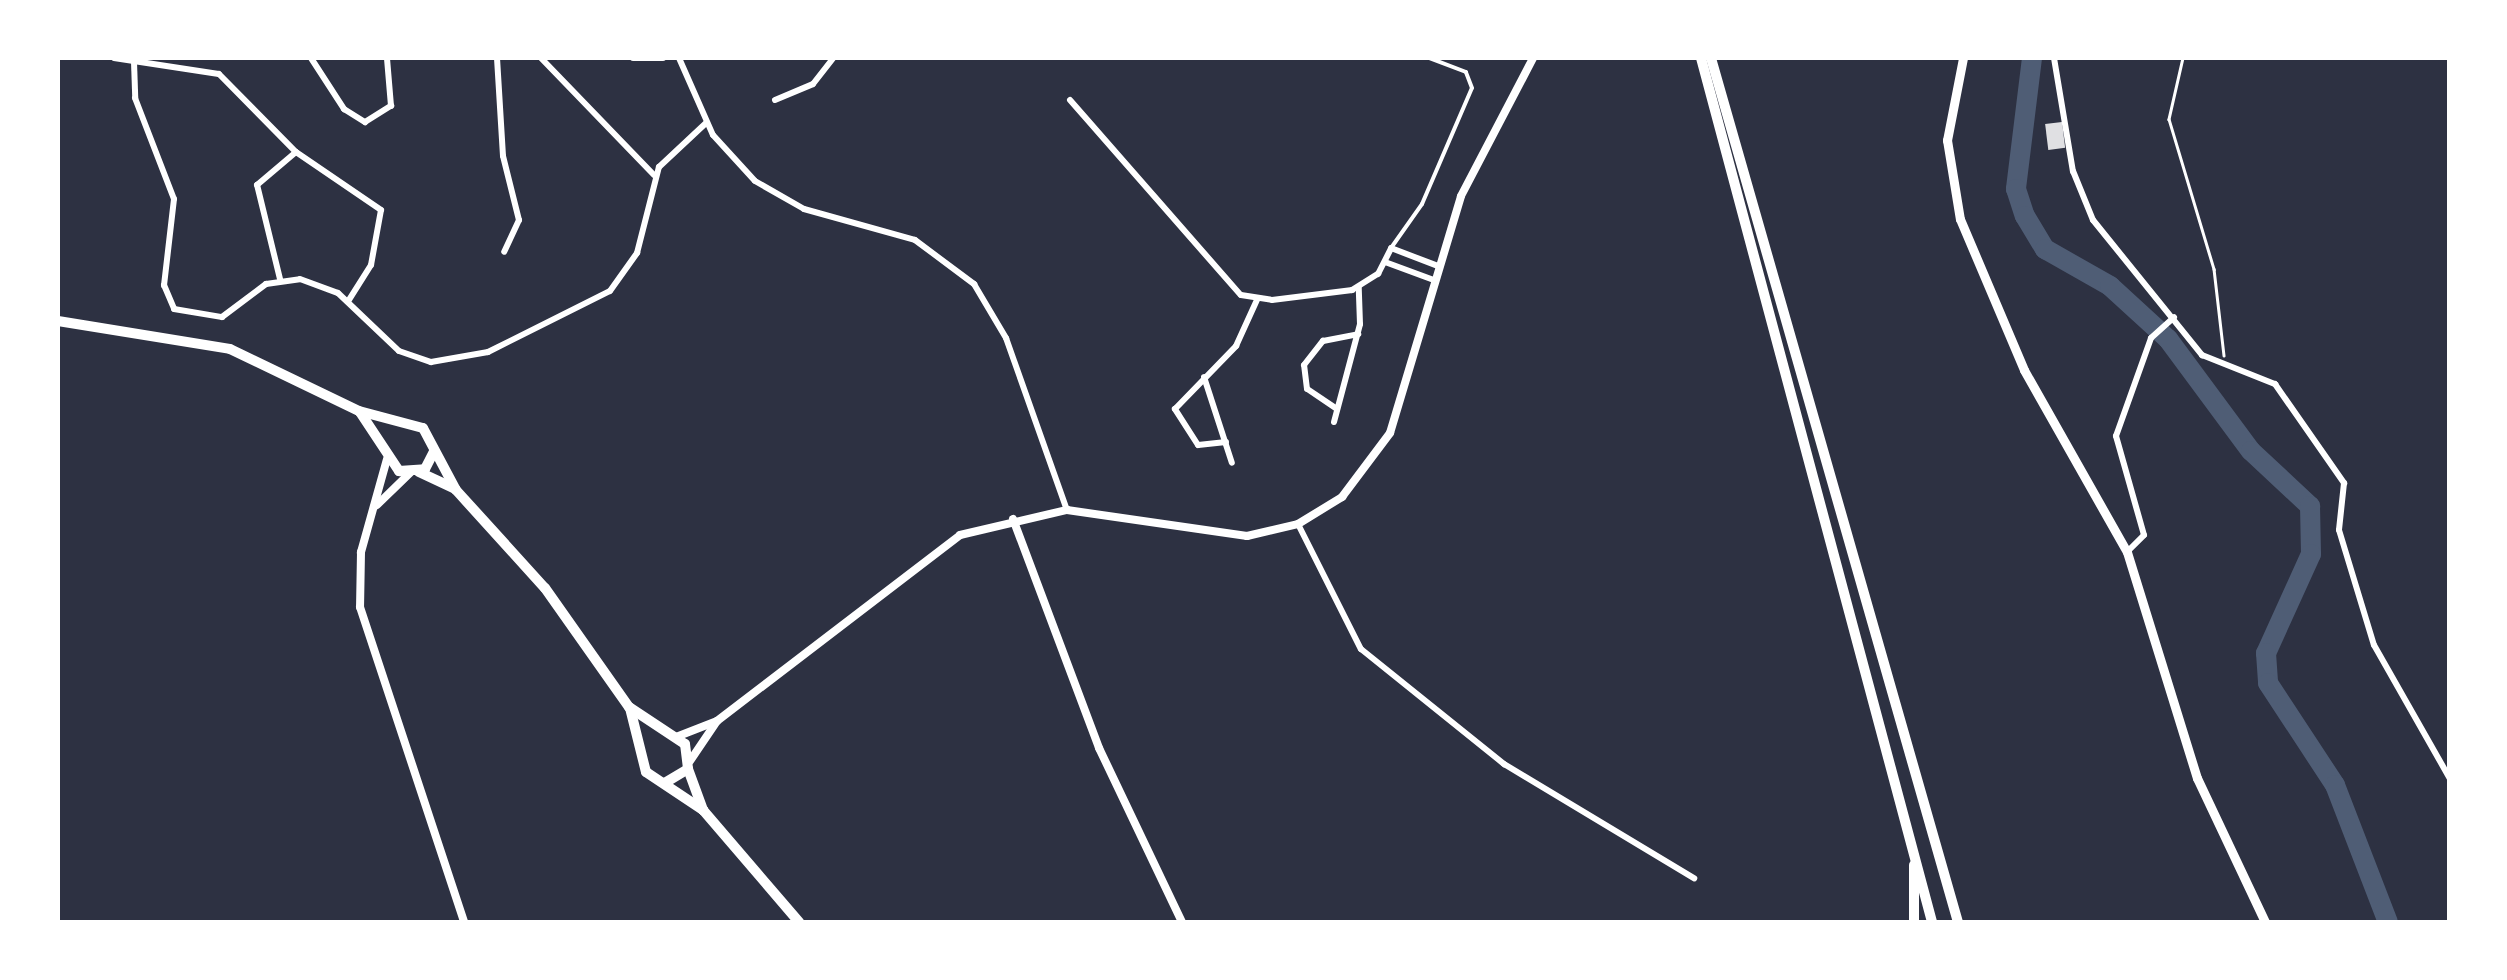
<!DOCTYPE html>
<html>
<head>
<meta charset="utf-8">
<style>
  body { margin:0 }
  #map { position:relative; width:2507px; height:980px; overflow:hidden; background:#2d3142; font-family:"PT Sans Narrow",sans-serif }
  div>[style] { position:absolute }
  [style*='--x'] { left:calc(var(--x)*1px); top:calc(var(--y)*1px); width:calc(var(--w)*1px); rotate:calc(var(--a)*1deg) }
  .river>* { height:20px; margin:-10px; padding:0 10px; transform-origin:10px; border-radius:10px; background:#4f5d75 }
  .building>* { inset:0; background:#e0e0e3; transform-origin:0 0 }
  .path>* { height:2.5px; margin:-1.25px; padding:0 1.25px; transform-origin:1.25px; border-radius:1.25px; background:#fff }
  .service>* { height:4px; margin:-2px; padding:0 2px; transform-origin:2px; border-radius:2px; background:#fff }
  .minor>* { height:6px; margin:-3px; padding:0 3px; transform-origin:3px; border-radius:3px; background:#fff }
  .tertiary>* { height:8px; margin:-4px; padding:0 4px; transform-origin:4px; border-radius:4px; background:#fff }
  .secondary>* { height:9px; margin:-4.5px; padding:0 4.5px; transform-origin:4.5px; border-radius:4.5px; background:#fff }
  .primary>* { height:10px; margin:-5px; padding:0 5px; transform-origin:5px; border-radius:5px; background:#fff }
  .trunk>* { height:10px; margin:-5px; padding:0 5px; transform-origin:5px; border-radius:5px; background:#fff }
  span { translate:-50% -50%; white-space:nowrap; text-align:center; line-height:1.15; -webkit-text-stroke:8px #fff; paint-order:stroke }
  .frame { position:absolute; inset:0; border:60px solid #fff; pointer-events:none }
</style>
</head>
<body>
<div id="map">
  <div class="river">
    <i style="--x:2032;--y:58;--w:132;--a:97"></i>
    <i style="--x:2016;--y:189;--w:28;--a:72"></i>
    <i style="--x:2025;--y:216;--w:39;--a:59"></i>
    <i style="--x:2045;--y:249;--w:75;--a:29.6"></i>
    <i style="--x:2110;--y:286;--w:79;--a:42.4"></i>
    <i style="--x:2168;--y:339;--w:139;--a:53.5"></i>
    <i style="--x:2251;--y:451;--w:81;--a:43"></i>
    <i style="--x:2310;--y:506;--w:48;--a:88.8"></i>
    <i style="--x:2311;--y:554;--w:109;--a:114.4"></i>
    <i style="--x:2266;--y:653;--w:30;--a:86"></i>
    <i style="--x:2268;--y:683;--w:122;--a:56.7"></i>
    <i style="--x:2335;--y:785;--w:147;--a:68.9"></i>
  </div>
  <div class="building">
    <i style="left:2062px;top:122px;width:26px;height:17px;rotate:83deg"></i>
  </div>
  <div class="path">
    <i style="--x:2183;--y:58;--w:63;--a:102.9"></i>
    <i style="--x:2169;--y:119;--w:157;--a:73.3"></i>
    <i style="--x:2214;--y:269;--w:87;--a:83.4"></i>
  </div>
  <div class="service">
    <i style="--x:1391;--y:248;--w:54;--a:-54.8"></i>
    <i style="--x:1422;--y:204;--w:126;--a:-66.7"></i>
    <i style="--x:1472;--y:88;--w:17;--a:-111"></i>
    <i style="--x:1466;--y:72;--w:39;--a:-159"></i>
  </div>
  <div class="minor">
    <i style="--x:114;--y:58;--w:106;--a:8.7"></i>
    <i style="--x:219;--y:74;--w:110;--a:45.4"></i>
    <i style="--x:296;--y:152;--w:103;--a:34.3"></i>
    <i style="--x:381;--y:210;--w:56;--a:100.3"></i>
    <i style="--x:371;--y:265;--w:41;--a:122.2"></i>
    <i style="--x:311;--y:58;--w:61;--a:57.1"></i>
    <i style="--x:344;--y:109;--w:25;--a:32"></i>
    <i style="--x:365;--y:122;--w:31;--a:-32"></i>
    <i style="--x:391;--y:106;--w:48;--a:-94.8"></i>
    <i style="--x:497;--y:58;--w:98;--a:86.5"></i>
    <i style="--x:503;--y:156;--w:66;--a:76"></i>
    <i style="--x:519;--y:220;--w:35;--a:115"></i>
    <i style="--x:541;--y:58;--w:163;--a:46"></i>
    <i style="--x:633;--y:58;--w:30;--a:0"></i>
    <i style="--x:679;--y:58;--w:84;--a:66.2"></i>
    <i style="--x:713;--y:135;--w:62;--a:47.6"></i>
    <i style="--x:755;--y:181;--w:56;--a:29.7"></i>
    <i style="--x:804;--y:209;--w:115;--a:15.6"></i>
    <i style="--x:915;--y:240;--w:74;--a:36.7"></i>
    <i style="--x:974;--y:284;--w:63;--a:59.3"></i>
    <i style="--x:1006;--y:338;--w:182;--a:70.5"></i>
    <i style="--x:2054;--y:58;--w:115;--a:80.5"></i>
    <i style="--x:2073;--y:171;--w:53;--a:67.8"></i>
    <i style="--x:2093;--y:220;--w:174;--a:51.1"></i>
    <i style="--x:2202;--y:355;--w:79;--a:21.7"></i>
    <i style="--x:2275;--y:384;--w:121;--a:55.1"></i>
    <i style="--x:2344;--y:483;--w:47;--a:96.1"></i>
    <i style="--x:2339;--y:530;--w:120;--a:73.1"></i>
    <i style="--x:2374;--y:645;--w:154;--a:60.4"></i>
    <i style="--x:134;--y:62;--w:36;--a:88"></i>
    <i style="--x:135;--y:98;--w:108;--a:68.9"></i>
    <i style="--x:174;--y:199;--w:87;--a:96.6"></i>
    <i style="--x:164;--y:285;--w:26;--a:67"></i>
    <i style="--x:174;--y:309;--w:49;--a:9.5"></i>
    <i style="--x:222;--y:317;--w:55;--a:-36.9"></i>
    <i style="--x:266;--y:284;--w:34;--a:-8"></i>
    <i style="--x:300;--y:279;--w:40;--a:20.2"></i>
    <i style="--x:338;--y:293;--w:84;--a:43.6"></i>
    <i style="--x:399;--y:351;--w:34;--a:19"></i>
    <i style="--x:431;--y:362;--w:58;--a:-10"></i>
    <i style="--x:488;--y:352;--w:136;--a:-26.6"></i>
    <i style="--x:610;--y:291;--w:47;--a:-54.6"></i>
    <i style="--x:637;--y:253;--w:89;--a:-75.7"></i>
    <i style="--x:659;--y:167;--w:64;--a:-43.1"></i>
    <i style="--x:775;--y:100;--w:41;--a:-22.8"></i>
    <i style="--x:813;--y:84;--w:33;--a:-52"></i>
    <i style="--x:1070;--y:100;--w:259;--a:48.8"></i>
    <i style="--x:1241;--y:295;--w:31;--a:9"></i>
    <i style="--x:1272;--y:300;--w:81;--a:-7.1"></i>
    <i style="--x:1352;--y:290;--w:31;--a:-32"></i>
    <i style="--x:1378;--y:274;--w:29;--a:-63"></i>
    <i style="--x:1391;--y:248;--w:50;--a:21"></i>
    <i style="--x:1385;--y:262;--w:52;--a:20.2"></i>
    <i style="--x:280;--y:279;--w:97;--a:-103.7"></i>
    <i style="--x:257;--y:185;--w:51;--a:-40.2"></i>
    <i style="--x:1204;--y:377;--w:90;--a:72"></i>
    <i style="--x:1337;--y:409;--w:36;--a:-146"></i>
    <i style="--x:1307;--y:389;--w:24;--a:-97"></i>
    <i style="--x:1304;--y:365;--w:31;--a:-52"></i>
    <i style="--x:1323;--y:341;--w:36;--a:-11"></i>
    <i style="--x:1334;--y:422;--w:101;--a:-75.1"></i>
    <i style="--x:1360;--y:324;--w:37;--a:-92"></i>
    <i style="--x:1226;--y:442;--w:28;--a:174"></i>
    <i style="--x:1198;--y:445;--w:43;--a:-122.6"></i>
    <i style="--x:1175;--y:409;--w:88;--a:-45.9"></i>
    <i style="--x:1236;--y:346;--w:51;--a:-65.5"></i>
    <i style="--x:1298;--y:524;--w:140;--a:63.3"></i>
    <i style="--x:1361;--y:649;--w:184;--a:38.8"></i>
    <i style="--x:1504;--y:764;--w:222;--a:31"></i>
    <i style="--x:2127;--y:552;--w:24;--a:-45"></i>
    <i style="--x:2144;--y:535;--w:103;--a:-105.8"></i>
    <i style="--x:2116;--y:436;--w:104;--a:-70.3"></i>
    <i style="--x:2151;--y:338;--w:31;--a:-42"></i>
  </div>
  <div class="tertiary">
    <i style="--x:387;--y:459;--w:97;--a:105.6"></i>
    <i style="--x:361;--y:552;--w:55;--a:91"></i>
    <i style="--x:360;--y:607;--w:332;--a:71.7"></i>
    <i style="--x:377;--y:505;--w:46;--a:-44.1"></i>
    <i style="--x:1013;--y:519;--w:245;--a:69.4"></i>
    <i style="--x:1099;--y:748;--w:193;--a:64.5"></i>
    <i style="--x:676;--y:737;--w:44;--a:-21.3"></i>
    <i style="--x:690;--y:761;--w:48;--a:-56"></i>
    <i style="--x:717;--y:721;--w:306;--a:-37.4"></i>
    <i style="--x:960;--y:535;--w:110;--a:-13.2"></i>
    <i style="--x:1067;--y:510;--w:182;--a:8.2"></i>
    <i style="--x:1247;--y:536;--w:52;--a:-13.2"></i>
    <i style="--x:1298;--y:524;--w:52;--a:-31.5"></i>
    <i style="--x:1342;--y:497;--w:80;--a:-53.1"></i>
    <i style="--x:1390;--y:433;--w:247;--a:-73.3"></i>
    <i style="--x:1461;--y:196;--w:156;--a:-62.4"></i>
  </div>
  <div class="secondary">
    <i style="--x:1963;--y:58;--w:84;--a:101"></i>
    <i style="--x:1947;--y:140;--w:80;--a:80.7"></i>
    <i style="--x:1960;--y:219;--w:164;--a:67"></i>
    <i style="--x:2024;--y:370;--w:209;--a:60.5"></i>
    <i style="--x:2127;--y:552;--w:237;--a:72.8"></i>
    <i style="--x:2197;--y:778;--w:159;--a:64.7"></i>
  </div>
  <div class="primary">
    <i style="--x:58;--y:321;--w:174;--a:9.2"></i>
    <i style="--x:230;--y:349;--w:143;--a:25.7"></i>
    <i style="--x:359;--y:411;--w:66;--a:14.9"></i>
    <i style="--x:423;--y:428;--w:70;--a:62"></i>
    <i style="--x:456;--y:490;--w:132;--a:47.8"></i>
    <i style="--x:545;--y:588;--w:146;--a:54.8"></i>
    <i style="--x:629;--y:707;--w:67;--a:33.5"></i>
    <i style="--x:685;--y:744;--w:25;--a:83"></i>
    <i style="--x:688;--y:769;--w:27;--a:149"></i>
    <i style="--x:360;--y:412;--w:71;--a:56.5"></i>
    <i style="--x:399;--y:471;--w:26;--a:-4"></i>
    <i style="--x:425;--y:469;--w:20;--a:-63"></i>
    <i style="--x:419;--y:472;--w:40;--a:25"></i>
    <i style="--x:630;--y:708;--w:66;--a:76"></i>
    <i style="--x:646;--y:772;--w:69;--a:33.7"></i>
    <i style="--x:688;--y:769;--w:44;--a:69.9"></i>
    <i style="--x:703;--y:810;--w:148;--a:49.4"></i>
  </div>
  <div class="trunk">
    <i style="--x:1701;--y:58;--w:894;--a:75.03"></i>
    <i style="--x:1711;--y:58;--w:899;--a:74.05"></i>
    <i style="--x:1914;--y:865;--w:57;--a:90"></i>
  </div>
  <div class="frame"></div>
</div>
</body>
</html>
